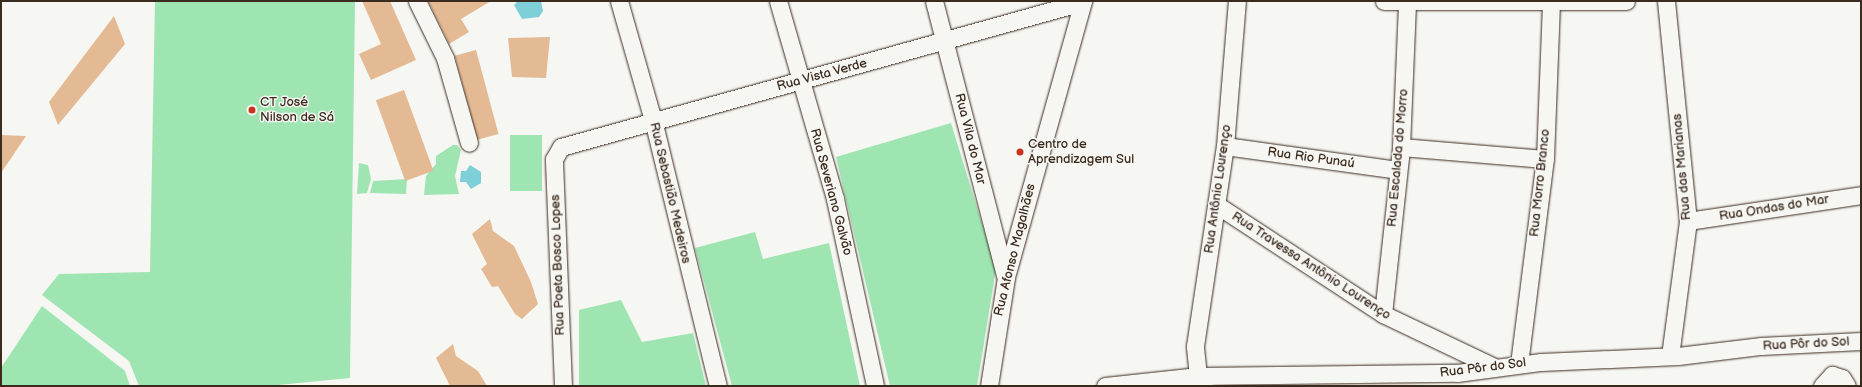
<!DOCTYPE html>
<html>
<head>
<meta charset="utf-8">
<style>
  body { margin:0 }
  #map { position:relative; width:1862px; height:387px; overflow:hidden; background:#f6f6f2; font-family:"Balsamiq Sans",sans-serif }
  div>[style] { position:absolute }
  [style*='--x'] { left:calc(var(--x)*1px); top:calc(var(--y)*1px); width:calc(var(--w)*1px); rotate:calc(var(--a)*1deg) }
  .green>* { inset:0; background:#9ee5b2; transform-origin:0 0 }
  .water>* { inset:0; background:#7fcfd9 }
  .building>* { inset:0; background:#e4ba94; transform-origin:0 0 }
  .roads { filter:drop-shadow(0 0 1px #3b2a1e) drop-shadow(0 0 1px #3b2a1e) }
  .minor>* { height:17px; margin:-8.5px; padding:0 8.5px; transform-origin:8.5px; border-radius:8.5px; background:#f6f6f2 }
  .dots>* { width:11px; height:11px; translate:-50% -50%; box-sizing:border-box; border:2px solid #f6f6f2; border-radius:50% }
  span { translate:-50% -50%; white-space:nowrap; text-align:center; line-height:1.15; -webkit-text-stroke:3px #f6f6f2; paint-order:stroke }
  .street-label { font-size:13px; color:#3b2a1e }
  .poi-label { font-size:13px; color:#3b2a1e }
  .left { translate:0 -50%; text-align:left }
  .frame { position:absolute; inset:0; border:2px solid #3b2a1e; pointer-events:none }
</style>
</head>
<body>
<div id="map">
  <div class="green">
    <i style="clip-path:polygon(155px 1px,355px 1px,350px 378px,268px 386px,139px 386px,129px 361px,42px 295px,59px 274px,150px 272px)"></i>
    <i style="clip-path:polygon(951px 123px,996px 269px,977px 386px,890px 386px,836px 157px)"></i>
    <i style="left:510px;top:135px;width:32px;height:56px"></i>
    <i style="clip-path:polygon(453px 145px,457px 145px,461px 150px,455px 176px,459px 194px,424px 195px,426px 176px,436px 164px,436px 156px)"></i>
    <i style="clip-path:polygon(359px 163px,368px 165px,371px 179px,367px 193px,357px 194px)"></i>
    <i style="clip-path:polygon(407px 179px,406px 194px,370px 193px,373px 181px)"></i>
    <i style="clip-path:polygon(755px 232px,763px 259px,829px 243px,860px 386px,732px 386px,695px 248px)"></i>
    <i style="clip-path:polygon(621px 300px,642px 342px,693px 333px,706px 386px,579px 386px,579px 310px)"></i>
    <i style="clip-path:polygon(42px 306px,125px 371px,130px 386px,1px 386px,1px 368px)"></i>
  </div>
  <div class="water">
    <i style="clip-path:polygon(518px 1px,541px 1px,543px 11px,539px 17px,522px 19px,514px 5px)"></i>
    <i style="clip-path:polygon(470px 165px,481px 172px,481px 183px,471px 189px,466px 182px,460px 182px,461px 171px,466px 171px)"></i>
  </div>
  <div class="building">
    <i style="clip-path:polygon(362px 1px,390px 1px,416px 60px,371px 80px,359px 54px,381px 44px)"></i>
    <i style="clip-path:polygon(428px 1px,491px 1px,461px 19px,469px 32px,449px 44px)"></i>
    <i style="clip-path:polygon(114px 16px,125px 44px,58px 125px,49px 102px)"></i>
    <i style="clip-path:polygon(550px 37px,546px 78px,512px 77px,508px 38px)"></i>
    <i style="left:476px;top:50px;width:87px;height:22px;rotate:75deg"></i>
    <i style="left:404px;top:90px;width:86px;height:30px;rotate:70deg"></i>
    <i style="clip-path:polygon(1px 135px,26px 136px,1px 173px)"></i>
    <i style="clip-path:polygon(490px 219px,493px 231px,514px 246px,531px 282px,538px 304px,522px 319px,515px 314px,498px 286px,492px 287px,481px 269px,487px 264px,472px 234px)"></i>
    <i style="clip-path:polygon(453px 344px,456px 356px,478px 371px,487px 386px,450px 386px,436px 358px)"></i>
  </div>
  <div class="roads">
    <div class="minor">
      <i style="--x:417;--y:1;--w:64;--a:63.8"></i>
      <i style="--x:445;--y:58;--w:88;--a:74.2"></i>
      <i style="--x:619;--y:1;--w:124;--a:74.1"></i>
      <i style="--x:653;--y:120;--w:274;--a:76.3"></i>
      <i style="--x:778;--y:1;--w:206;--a:73.9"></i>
      <i style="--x:835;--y:199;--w:191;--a:77.9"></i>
      <i style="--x:934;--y:1;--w:283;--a:75.5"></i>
      <i style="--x:1384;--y:1;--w:242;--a:0"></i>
      <i style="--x:1666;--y:1;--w:221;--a:84.3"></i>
      <i style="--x:1688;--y:221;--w:136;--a:97.6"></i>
      <i style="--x:1225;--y:146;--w:174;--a:7.9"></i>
      <i style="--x:1401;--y:147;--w:144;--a:4.8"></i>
      <i style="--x:1217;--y:205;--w:199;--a:33.3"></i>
      <i style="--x:1383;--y:314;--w:121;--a:25.5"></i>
      <i style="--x:1688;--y:221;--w:175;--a:-8.5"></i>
      <i style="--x:1383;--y:314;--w:168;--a:-83.8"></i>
      <i style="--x:1401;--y:147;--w:146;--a:-87.6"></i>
      <i style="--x:1519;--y:364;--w:207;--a:-82.8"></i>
      <i style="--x:1545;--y:159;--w:156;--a:-87.8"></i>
      <i style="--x:1204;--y:384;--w:10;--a:-127"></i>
      <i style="--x:1198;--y:376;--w:30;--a:-96"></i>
      <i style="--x:1195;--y:346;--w:202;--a:-81.5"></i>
      <i style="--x:1225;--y:146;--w:145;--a:-85.3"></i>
      <i style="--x:563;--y:386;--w:227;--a:-92.3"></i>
      <i style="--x:554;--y:159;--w:14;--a:-60"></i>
      <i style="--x:561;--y:147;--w:541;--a:-15.55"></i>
      <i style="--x:989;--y:386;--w:110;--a:-81.1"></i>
      <i style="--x:1006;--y:277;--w:287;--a:-74.4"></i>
      <i style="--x:1105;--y:386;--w:94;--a:-6.1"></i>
      <i style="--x:1198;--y:376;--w:259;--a:-0.7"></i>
      <i style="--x:1457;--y:373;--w:85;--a:-7.5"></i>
      <i style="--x:1541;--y:362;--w:137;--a:-2.5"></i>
      <i style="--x:1678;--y:356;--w:84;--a:-6.9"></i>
      <i style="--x:1761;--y:346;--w:100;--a:-2.9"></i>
      <i style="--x:1822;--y:386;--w:15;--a:-48"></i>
      <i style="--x:1832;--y:375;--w:10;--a:17"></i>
      <i style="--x:1842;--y:378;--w:9;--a:58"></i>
    </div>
  </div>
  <div class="dots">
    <i style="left:252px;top:110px;background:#c8321e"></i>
    <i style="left:1020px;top:152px;background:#c8321e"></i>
  </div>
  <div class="street-label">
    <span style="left:822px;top:75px;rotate:-15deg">Rua Vista Verde</span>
    <span style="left:970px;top:139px;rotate:76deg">Rua Vila do Mar</span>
    <span style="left:1311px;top:158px;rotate:8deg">Rua Rio Punaú</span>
    <span style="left:1398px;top:158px;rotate:-85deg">Rua Escalada do Morro</span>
    <span style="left:1682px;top:167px;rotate:-95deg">Rua das Marianas</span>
    <span style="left:1540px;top:183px;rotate:-84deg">Rua Morro Branco</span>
    <span style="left:1218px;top:189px;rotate:-82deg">Rua Antônio Lourenço</span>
    <span style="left:831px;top:192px;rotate:75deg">Rua Severiano Galvão</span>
    <span style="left:670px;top:193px;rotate:77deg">Rua Sebastião Medeiros</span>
    <span style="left:1774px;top:208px;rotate:-9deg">Rua Ondas do Mar</span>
    <span style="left:1015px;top:250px;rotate:-76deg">Rua Afonso Magalhães</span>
    <span style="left:558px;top:265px;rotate:-92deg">Rua Poeta Bosco Lopes</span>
    <span style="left:1311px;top:266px;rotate:33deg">Rua Travessa Antônio Lourenço</span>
    <span style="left:1806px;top:344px;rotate:-3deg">Rua Pôr do Sol</span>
    <span style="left:1483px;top:368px;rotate:-7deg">Rua Pôr do Sol</span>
  </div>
  <div class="poi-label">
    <span class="left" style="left:260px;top:110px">CT José<br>Nilson de Sá</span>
    <span class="left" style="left:1028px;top:152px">Centro de<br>Aprendizagem Sul</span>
  </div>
  <div class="frame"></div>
</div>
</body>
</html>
